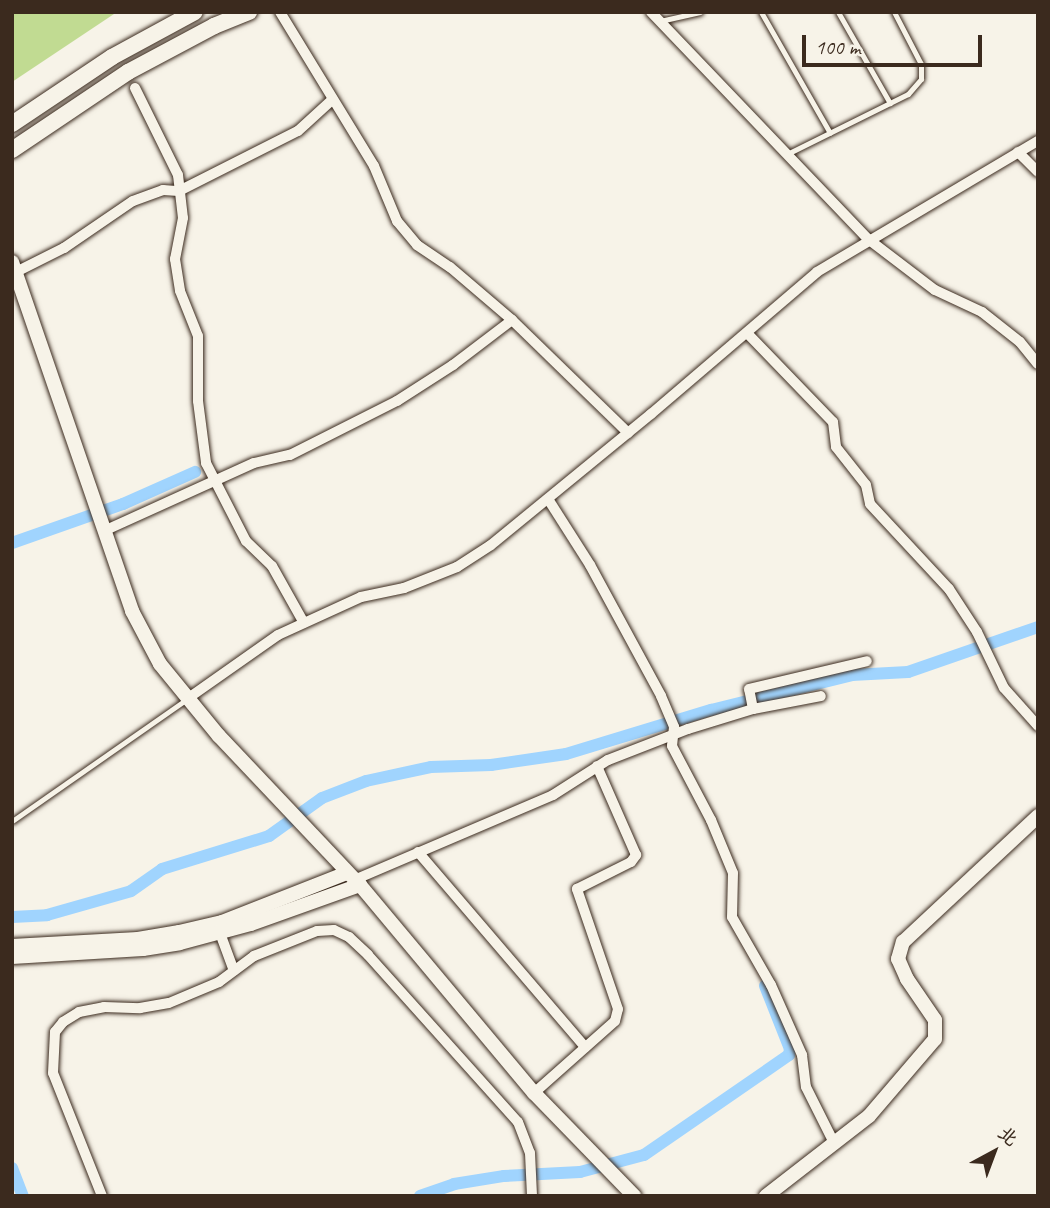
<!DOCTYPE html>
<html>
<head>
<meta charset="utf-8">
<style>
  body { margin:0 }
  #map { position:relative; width:1050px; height:1208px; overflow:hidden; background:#f7f3e8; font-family:Caveat,"LXGW WenKai TC",sans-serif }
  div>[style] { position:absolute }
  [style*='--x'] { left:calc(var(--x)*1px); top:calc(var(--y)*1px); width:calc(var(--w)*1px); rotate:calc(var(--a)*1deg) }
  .green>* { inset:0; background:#c1db92 }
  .canal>* { height:12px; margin:-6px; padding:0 6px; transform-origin:6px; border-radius:6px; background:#a0d4fe }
  .roads { filter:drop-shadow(0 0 2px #3b2a1e) drop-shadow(0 0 2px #3b2a1e) }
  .service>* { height:5px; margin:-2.5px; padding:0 2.5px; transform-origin:2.5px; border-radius:2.5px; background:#f7f3e8 }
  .minor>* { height:10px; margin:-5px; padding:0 5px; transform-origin:5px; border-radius:5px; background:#f7f3e8 }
  .tertiary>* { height:14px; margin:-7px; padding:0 7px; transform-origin:7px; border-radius:7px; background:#f7f3e8 }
  .secondary>* { height:16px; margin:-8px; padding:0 8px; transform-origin:8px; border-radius:8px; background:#f7f3e8 }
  span { translate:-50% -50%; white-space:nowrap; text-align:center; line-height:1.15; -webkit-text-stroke:7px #f7f3e8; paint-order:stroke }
  .frame { position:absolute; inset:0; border:14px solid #3b2a1e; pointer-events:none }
  .north { position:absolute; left:959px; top:1117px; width:70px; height:70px; -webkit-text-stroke:5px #f7f3e8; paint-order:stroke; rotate:41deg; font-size:19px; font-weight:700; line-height:28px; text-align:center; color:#3b2a1e }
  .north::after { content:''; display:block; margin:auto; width:24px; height:32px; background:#3b2a1e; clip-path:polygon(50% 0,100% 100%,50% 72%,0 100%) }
  .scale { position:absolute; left:802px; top:35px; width:180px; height:32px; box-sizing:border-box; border:4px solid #3b2a1e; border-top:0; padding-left:9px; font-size:21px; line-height:24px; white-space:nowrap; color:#3b2a1e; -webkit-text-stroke:5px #f7f3e8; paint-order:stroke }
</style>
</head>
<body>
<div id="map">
  <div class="green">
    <i style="clip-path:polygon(12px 12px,117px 12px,12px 82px)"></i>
  </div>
  <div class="canal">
    <i style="--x:12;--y:543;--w:118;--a:-19.4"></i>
    <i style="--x:123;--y:504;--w:79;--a:-24"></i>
    <i style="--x:12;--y:917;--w:35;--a:-3"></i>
    <i style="--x:47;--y:915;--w:87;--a:-15.9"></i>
    <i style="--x:131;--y:891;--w:38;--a:-35"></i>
    <i style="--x:162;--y:869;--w:112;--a:-17.1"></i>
    <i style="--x:269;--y:836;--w:65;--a:-35.6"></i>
    <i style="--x:322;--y:798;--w:47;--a:-21.1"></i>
    <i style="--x:366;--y:781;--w:66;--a:-12.2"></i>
    <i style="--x:431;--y:767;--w:60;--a:-1.9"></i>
    <i style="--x:491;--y:765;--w:76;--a:-8.3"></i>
    <i style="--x:566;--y:754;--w:152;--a:-16.9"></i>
    <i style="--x:711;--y:710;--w:145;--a:-13.9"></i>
    <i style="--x:852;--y:675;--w:56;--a:-3.1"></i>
    <i style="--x:908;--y:672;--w:138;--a:-19.1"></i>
    <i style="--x:12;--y:1168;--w:30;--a:69"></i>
    <i style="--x:420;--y:1196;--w:36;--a:-19"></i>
    <i style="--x:454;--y:1184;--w:51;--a:-9.1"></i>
    <i style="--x:504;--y:1176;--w:76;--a:-3"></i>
    <i style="--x:580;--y:1172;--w:66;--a:-14.9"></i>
    <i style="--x:644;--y:1155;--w:176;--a:-34.6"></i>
    <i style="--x:789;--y:1055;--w:6;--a:-81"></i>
    <i style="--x:790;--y:1049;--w:68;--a:-111.6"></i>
  </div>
  <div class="roads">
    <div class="service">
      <i style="--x:761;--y:12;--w:139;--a:60.3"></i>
      <i style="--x:838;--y:12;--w:105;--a:60.3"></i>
      <i style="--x:660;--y:21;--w:41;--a:-12.7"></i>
      <i style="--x:787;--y:154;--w:135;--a:-26.4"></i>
      <i style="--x:908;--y:94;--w:20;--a:-49"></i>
      <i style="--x:921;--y:79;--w:15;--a:-90"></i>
      <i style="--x:921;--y:64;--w:59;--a:-117.4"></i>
      <i style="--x:12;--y:821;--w:213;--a:-34.9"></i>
    </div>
    <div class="minor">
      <i style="--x:280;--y:12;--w:180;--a:58.6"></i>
      <i style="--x:374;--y:166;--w:60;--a:67.3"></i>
      <i style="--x:397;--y:221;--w:31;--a:50"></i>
      <i style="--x:417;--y:245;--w:40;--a:34"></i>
      <i style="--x:450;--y:267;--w:82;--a:40.5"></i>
      <i style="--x:512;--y:320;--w:162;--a:44.2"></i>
      <i style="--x:651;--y:12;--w:314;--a:46.3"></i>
      <i style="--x:868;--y:239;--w:84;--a:37.3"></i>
      <i style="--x:935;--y:290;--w:52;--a:25.1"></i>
      <i style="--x:982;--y:312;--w:48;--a:38.3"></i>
      <i style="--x:1020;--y:342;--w:28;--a:51"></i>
      <i style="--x:135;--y:88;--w:97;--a:63.7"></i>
      <i style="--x:178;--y:175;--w:43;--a:83.4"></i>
      <i style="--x:183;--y:218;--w:42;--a:101"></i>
      <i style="--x:175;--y:259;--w:32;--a:81"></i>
      <i style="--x:180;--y:291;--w:48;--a:68.2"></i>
      <i style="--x:198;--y:336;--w:65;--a:90"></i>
      <i style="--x:198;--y:401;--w:63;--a:82.6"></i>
      <i style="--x:206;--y:463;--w:88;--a:62.9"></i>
      <i style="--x:246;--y:541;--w:36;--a:44"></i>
      <i style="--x:272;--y:566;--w:65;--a:60.7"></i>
      <i style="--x:1018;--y:152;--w:28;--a:45"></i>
      <i style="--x:16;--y:272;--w:54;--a:-26.6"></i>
      <i style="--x:64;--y:248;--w:83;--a:-34.3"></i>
      <i style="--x:133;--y:201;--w:32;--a:-20"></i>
      <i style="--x:163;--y:190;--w:16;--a:4"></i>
      <i style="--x:179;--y:191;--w:133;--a:-26.8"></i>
      <i style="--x:298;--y:131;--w:47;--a:-42.4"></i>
      <i style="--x:747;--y:333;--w:124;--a:46"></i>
      <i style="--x:833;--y:422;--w:25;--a:83"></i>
      <i style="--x:836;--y:447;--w:48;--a:51.7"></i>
      <i style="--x:866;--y:485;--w:19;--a:78"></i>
      <i style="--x:870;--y:504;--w:116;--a:47.1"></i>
      <i style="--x:949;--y:589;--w:51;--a:56.9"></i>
      <i style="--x:977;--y:632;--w:62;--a:64.3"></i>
      <i style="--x:1004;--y:688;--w:51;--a:48.2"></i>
      <i style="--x:548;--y:499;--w:78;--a:57.5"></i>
      <i style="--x:590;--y:565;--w:149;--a:61.5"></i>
      <i style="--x:661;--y:696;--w:34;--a:67"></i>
      <i style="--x:674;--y:727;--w:19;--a:96"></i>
      <i style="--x:672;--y:746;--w:84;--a:62.2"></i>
      <i style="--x:711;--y:820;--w:57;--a:67.5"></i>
      <i style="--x:733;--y:873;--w:44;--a:91.3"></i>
      <i style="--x:732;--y:917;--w:78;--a:60.2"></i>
      <i style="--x:771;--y:985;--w:77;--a:66.1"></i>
      <i style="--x:802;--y:1055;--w:32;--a:83"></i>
      <i style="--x:806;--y:1087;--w:63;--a:63.4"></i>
      <i style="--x:106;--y:530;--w:162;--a:-24.4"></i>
      <i style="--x:254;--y:463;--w:37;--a:-13"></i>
      <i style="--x:290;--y:455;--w:120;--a:-26.8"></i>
      <i style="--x:397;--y:401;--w:67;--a:-32.7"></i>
      <i style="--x:453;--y:365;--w:74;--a:-37.3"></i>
      <i style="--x:187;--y:699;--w:111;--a:-35.1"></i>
      <i style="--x:278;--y:635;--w:91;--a:-24.6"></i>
      <i style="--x:361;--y:597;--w:44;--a:-11.8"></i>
      <i style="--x:404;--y:588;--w:57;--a:-21.6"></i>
      <i style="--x:457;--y:567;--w:40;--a:-32.9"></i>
      <i style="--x:491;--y:545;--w:207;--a:-39.3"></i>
      <i style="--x:651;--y:414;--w:218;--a:-40.5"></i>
      <i style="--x:817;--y:272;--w:257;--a:-30.7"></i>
      <i style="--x:753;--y:709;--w:20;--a:-101"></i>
      <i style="--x:749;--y:689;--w:121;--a:-13.3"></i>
      <i style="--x:418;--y:852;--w:257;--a:49.4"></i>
      <i style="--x:354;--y:880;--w:216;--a:-23.1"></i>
      <i style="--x:553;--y:795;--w:65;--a:-32.5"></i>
      <i style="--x:608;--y:760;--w:86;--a:-21.2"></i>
      <i style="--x:688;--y:729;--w:68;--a:-17.1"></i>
      <i style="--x:753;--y:709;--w:69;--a:-10.8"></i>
      <i style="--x:220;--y:933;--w:40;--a:69.8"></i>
      <i style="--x:534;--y:1093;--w:108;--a:-41.6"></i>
      <i style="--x:615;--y:1021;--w:12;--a:-76"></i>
      <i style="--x:618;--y:1009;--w:127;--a:-108.9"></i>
      <i style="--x:577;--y:889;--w:60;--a:-26.6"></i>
      <i style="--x:631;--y:862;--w:9;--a:-54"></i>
      <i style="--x:636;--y:855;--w:97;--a:-113.7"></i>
      <i style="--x:102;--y:1196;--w:132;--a:-111.7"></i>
      <i style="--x:53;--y:1073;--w:41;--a:-87.2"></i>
      <i style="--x:55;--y:1032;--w:13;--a:-51"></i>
      <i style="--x:63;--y:1022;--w:19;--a:-32"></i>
      <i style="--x:79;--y:1012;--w:25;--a:-11"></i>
      <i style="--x:104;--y:1007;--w:36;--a:2"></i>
      <i style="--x:140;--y:1008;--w:29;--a:-10"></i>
      <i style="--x:169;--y:1003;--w:54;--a:-22.8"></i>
      <i style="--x:219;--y:982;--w:44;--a:-36.6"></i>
      <i style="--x:254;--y:956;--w:68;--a:-21.6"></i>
      <i style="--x:317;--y:931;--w:17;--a:-3"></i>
      <i style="--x:334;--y:930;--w:17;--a:25"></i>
      <i style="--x:349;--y:937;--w:26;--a:43"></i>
      <i style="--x:368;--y:955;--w:224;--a:48.1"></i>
      <i style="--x:518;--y:1122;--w:33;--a:69"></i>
      <i style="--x:530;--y:1153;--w:43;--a:87.3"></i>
    </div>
    <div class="tertiary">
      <i style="--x:12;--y:262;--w:369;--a:71"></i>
      <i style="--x:132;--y:611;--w:60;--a:62.2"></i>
      <i style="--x:160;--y:664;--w:93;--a:50.7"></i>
      <i style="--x:219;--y:736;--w:205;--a:46.6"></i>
      <i style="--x:360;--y:885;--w:271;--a:50.1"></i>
      <i style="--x:534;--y:1093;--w:144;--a:45.8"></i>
      <i style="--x:12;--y:946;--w:126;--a:-3.2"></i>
      <i style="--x:138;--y:939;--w:42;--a:-9.7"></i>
      <i style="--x:179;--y:932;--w:44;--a:-13.1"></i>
      <i style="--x:222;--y:922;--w:134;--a:-21.4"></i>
      <i style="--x:12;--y:957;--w:131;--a:-3.5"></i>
      <i style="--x:143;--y:949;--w:37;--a:-9"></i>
      <i style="--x:180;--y:943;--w:73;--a:-15"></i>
      <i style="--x:251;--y:924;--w:116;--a:-19.7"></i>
      <i style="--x:766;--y:1196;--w:130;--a:-37.8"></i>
      <i style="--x:869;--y:1116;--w:101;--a:-49.4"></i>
      <i style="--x:935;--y:1039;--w:19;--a:-90"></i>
      <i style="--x:935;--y:1020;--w:50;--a:-124.3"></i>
      <i style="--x:907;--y:979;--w:22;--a:-114"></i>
      <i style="--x:898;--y:959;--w:18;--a:-74"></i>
      <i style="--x:903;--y:942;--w:185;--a:-43"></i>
    </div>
    <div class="secondary">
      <i style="--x:12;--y:124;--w:120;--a:-33.8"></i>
      <i style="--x:112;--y:57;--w:94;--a:-28.5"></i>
      <i style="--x:12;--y:150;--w:140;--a:-33.9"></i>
      <i style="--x:128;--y:72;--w:98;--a:-28.1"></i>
      <i style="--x:214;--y:26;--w:38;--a:-22"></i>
    </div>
  </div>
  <div class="frame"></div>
  <div class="north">北</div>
  <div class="scale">100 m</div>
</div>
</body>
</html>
